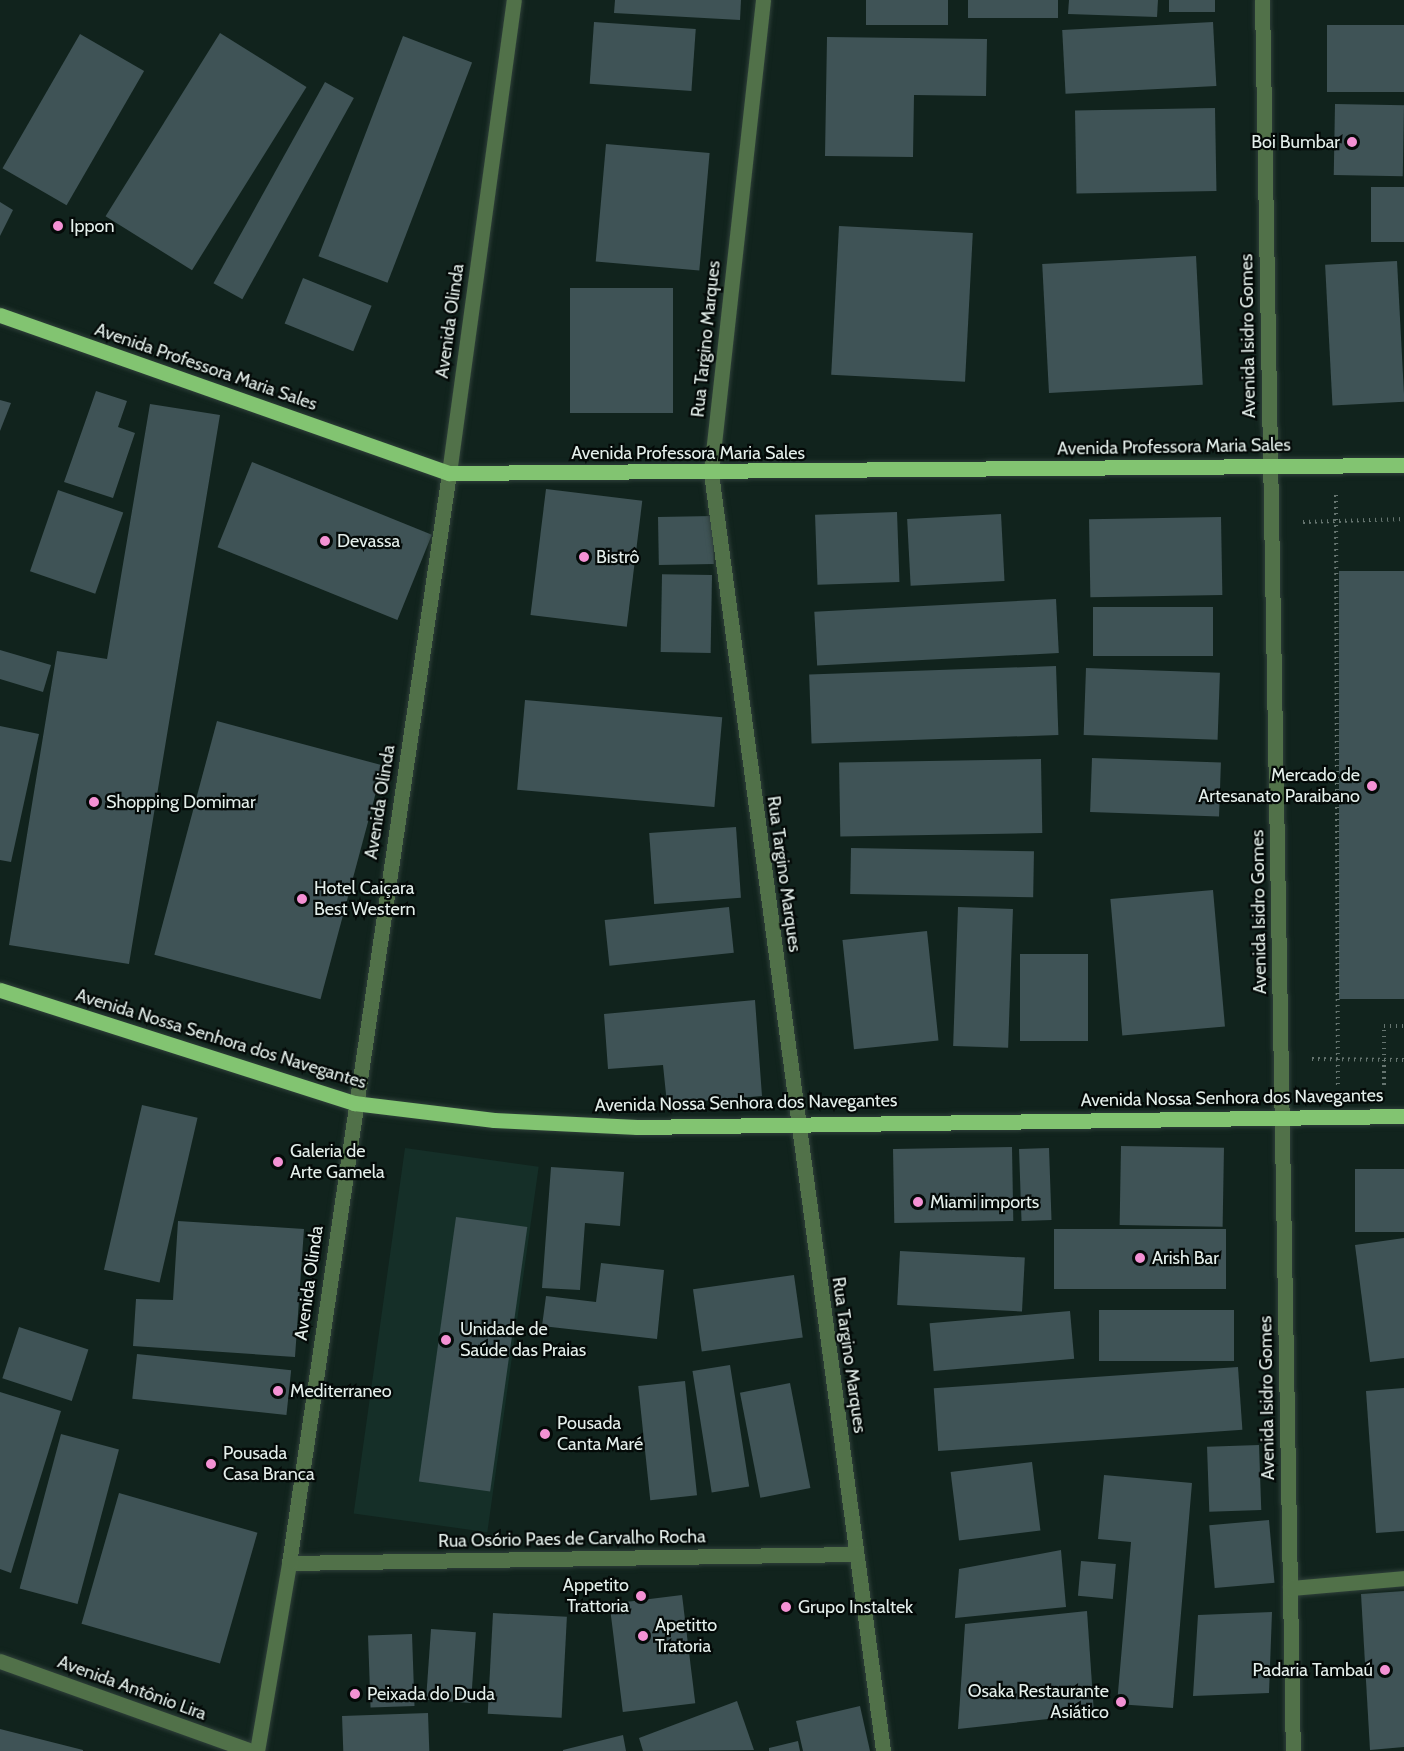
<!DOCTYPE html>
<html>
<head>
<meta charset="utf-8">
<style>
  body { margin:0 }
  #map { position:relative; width:1404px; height:1751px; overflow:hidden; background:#11231d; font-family:Cabin,sans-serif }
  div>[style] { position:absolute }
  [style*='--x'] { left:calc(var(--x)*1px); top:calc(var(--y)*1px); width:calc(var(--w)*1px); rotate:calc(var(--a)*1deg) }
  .built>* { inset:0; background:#152f28; transform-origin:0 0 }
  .building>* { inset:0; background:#3f5356; transform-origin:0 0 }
  .path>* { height:4px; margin-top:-2px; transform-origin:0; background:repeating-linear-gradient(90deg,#667570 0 1.5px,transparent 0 6px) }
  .roads { filter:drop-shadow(0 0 2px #2f403a) drop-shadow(0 0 2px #2f403a) }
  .minor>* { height:15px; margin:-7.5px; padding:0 7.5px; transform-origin:7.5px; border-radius:7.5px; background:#517149 }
  .primary>* { height:15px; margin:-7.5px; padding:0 7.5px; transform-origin:7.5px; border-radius:7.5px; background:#82c471 }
  .dots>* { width:16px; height:16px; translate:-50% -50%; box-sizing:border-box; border:3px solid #040a08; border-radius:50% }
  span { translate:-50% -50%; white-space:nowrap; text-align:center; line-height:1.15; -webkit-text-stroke:4.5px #040a08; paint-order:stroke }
  .poi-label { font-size:18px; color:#e4efeb }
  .right { translate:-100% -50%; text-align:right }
  .left { translate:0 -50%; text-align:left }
  .street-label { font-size:18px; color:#e4efeb }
</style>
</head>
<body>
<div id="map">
  <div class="built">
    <i style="left:405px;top:1148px;width:135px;height:369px;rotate:8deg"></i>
  </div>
  <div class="building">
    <i style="clip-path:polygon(615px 0,741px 0,740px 20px,614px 13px)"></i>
    <i style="left:866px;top:0;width:82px;height:25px"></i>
    <i style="left:968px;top:0;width:90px;height:18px"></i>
    <i style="clip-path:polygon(1069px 0,1158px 0,1157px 17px,1068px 14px)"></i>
    <i style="left:1169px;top:0;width:46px;height:12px"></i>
    <i style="left:594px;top:22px;width:102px;height:62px;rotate:4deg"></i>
    <i style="left:1213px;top:22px;width:64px;height:151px;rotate:87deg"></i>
    <i style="left:1327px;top:25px;width:77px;height:67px"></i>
    <i style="left:220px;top:33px;width:102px;height:216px;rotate:32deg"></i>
    <i style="left:80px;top:34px;width:74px;height:155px;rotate:30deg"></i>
    <i style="left:403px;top:36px;width:74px;height:236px;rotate:21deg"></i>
    <i style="clip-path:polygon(827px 37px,987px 39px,986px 96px,914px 95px,913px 157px,825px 156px)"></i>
    <i style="left:325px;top:82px;width:33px;height:230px;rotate:29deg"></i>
    <i style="left:1335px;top:104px;width:69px;height:71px;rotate:1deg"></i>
    <i style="left:1215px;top:108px;width:83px;height:140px;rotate:89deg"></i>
    <i style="left:606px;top:144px;width:104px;height:118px;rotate:5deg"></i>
    <i style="left:1371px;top:187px;width:33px;height:55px"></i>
    <i style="clip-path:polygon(0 202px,13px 210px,0 236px)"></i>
    <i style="left:839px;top:226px;width:134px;height:149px;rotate:3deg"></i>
    <i style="left:1196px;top:256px;width:129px;height:154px;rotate:87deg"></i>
    <i style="left:1397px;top:261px;width:141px;height:72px;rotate:87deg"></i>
    <i style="left:303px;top:278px;width:74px;height:49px;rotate:22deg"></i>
    <i style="left:673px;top:288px;width:125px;height:103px;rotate:90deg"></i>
    <i style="clip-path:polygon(96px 391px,127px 401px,118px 427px,135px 433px,113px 498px,64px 482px)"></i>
    <i style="clip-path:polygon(0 400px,11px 403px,0 431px)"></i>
    <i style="clip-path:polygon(150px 404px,220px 415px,129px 964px,9px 945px,57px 651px,107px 659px)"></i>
    <i style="left:252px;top:462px;width:194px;height:92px;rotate:22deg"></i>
    <i style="left:546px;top:489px;width:97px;height:127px;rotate:7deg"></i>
    <i style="left:58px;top:490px;width:69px;height:86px;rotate:19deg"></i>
    <i style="left:897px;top:512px;width:70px;height:82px;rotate:88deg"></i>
    <i style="left:1001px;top:514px;width:67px;height:94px;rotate:87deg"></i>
    <i style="left:713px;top:516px;width:48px;height:55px;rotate:89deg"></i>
    <i style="left:1221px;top:517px;width:78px;height:132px;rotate:89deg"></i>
    <i style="left:1404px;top:571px;width:428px;height:65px;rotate:90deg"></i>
    <i style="left:712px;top:575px;width:78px;height:50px;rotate:91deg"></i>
    <i style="left:1056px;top:599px;width:54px;height:242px;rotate:87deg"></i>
    <i style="left:1213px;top:607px;width:49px;height:120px;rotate:90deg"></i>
    <i style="clip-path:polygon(0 650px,51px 665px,43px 692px,0 679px)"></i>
    <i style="left:1056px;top:666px;width:69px;height:247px;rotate:88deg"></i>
    <i style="left:1086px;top:668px;width:134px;height:67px;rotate:2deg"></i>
    <i style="left:525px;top:700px;width:198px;height:90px;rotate:5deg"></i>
    <i style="left:217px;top:721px;width:172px;height:242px;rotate:15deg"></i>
    <i style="clip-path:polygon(0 726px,39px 734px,11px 862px,0 860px)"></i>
    <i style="left:1092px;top:758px;width:129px;height:54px;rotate:2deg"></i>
    <i style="left:1041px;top:759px;width:74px;height:202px;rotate:89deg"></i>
    <i style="left:736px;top:827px;width:71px;height:87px;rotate:86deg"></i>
    <i style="left:851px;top:848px;width:183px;height:46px;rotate:1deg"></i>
    <i style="left:1213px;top:890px;width:137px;height:103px;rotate:85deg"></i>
    <i style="left:729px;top:907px;width:46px;height:125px;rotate:84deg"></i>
    <i style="left:958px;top:907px;width:55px;height:139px;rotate:2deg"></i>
    <i style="left:927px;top:931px;width:110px;height:85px;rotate:84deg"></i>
    <i style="left:1088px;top:954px;width:87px;height:68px;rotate:90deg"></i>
    <i style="clip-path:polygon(755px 1000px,762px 1096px,667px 1104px,663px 1065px,608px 1069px,604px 1014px)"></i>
    <i style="left:142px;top:1105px;width:57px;height:169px;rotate:13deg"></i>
    <i style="left:1121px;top:1146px;width:103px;height:79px;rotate:1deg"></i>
    <i style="left:1012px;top:1147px;width:74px;height:119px;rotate:89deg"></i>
    <i style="left:1049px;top:1148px;width:72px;height:30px;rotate:88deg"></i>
    <i style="clip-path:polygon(551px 1167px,624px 1172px,620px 1226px,585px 1223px,580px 1290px,542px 1288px)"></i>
    <i style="left:1404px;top:1169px;width:63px;height:49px;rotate:90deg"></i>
    <i style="left:456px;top:1217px;width:72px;height:267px;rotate:8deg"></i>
    <i style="clip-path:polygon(178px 1221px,304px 1229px,295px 1357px,133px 1346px,136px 1299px,173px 1300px)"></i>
    <i style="left:1054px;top:1229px;width:172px;height:60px"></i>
    <i style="clip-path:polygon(1404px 1238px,1404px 1358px,1370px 1362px,1355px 1245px)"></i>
    <i style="left:900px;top:1251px;width:125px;height:54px;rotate:3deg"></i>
    <i style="clip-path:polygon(601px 1263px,664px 1270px,657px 1339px,542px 1326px,546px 1296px,596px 1302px)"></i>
    <i style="left:794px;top:1275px;width:63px;height:102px;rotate:82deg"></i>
    <i style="left:1099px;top:1310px;width:135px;height:51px"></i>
    <i style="left:1070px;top:1311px;width:48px;height:141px;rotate:85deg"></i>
    <i style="left:19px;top:1327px;width:73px;height:54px;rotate:18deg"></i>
    <i style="left:137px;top:1354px;width:155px;height:45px;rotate:6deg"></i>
    <i style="left:730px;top:1365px;width:123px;height:38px;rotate:81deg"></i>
    <i style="left:1238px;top:1367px;width:63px;height:305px;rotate:86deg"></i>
    <i style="left:685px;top:1381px;width:115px;height:47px;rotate:84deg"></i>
    <i style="left:790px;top:1383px;width:107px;height:51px;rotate:79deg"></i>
    <i style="clip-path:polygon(1404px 1388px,1404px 1531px,1376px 1533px,1366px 1391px)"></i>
    <i style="clip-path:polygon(0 1392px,61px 1411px,11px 1573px,0 1569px)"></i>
    <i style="left:61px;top:1434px;width:60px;height:160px;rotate:15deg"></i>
    <i style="left:1259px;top:1445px;width:65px;height:52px;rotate:88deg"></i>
    <i style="left:1032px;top:1462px;width:69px;height:82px;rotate:83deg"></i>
    <i style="clip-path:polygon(1104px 1475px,1192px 1483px,1173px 1708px,1117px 1704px,1131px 1542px,1098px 1539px)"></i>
    <i style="left:119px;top:1493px;width:144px;height:136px;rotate:16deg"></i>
    <i style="left:1269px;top:1520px;width:63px;height:60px;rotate:85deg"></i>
    <i style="clip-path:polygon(1061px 1550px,1066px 1607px,955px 1618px,959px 1569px)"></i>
    <i style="left:1081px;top:1561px;width:35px;height:35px;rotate:5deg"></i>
    <i style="clip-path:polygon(1404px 1591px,1404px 1747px,1370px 1750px,1361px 1594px)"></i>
    <i style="left:682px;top:1595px;width:109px;height:73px;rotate:83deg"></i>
    <i style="clip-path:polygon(1087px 1611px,1094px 1714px,958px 1729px,965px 1624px)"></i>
    <i style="clip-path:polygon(1272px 1612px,1269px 1693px,1193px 1696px,1198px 1615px)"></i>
    <i style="left:493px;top:1613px;width:74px;height:101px;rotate:3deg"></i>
    <i style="left:431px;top:1629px;width:45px;height:71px;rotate:4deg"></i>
    <i style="left:412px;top:1634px;width:72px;height:44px;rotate:88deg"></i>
    <i style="clip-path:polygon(737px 1701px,754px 1750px,643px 1751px,639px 1738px)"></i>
    <i style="clip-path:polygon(860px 1706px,870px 1751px,803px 1751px,796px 1721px)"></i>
    <i style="left:428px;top:1713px;width:38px;height:86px;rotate:88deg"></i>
    <i style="clip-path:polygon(0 1729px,83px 1750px,83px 1751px,0 1751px)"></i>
    <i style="clip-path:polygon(623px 1735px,626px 1751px,563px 1751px,563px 1750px)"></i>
    <i style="clip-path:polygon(798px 1741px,800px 1751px,769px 1751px,769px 1748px)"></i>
  </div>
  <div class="path">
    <i style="--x:1336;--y:495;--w:593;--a:89.81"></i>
    <i style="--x:1303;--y:522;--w:101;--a:-1.7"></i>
    <i style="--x:1312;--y:1059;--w:92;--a:0.6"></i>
    <i style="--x:1384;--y:1085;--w:59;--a:-90"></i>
    <i style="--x:1384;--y:1026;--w:20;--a:0"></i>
  </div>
  <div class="roads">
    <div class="minor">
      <i style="--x:763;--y:0;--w:476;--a:96.3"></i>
      <i style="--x:711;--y:473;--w:1290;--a:82.33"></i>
      <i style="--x:1262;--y:0;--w:1751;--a:88.99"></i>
      <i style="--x:289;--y:1563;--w:567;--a:-0.91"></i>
      <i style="--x:1290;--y:1588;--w:114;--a:-5"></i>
      <i style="--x:0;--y:1661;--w:268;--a:19.7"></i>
      <i style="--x:257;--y:1751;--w:191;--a:-80.3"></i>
      <i style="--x:289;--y:1563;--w:1102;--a:-81.65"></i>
      <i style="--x:449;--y:473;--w:477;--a:-82.2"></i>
    </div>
    <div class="primary">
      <i style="--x:0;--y:315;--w:476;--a:19.4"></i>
      <i style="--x:449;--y:473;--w:955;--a:-0.48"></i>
      <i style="--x:0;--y:990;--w:372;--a:17.7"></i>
      <i style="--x:354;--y:1103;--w:141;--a:6.9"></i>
      <i style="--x:494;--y:1120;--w:143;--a:2.8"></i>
      <i style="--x:637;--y:1127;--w:767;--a:-0.82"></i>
    </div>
  </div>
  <div class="dots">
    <i style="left:1352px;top:142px;background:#f491d4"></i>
    <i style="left:58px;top:226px;background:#f491d4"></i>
    <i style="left:325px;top:541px;background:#f491d4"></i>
    <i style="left:584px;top:557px;background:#f491d4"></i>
    <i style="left:1372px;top:786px;background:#f491d4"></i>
    <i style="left:94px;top:802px;background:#f491d4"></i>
    <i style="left:302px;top:899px;background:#f491d4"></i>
    <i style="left:278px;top:1162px;background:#f491d4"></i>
    <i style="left:918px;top:1202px;background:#f491d4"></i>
    <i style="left:1140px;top:1258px;background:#f491d4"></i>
    <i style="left:446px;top:1340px;background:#f491d4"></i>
    <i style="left:278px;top:1391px;background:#f491d4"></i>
    <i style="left:545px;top:1434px;background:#f491d4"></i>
    <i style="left:211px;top:1464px;background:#f491d4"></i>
    <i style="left:641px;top:1596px;background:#f491d4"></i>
    <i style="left:786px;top:1607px;background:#f491d4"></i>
    <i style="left:643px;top:1636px;background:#f491d4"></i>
    <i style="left:1385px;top:1670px;background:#f491d4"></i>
    <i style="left:355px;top:1694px;background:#f491d4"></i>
    <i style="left:1121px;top:1702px;background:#f491d4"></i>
  </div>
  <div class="poi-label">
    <span class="right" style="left:1340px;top:142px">Boi Bumbar</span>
    <span class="left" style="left:70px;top:226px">Ippon</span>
    <span class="left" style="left:337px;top:541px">Devassa</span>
    <span class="left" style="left:596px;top:557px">Bistrô</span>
    <span class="right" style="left:1360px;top:786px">Mercado de<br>Artesanato Paraibano</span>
    <span class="left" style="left:106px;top:802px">Shopping Domimar</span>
    <span class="left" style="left:314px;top:899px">Hotel Caiçara<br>Best Western</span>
    <span class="left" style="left:290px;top:1162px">Galeria de<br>Arte Gamela</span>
    <span class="left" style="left:930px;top:1202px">Miami imports</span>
    <span class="left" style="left:1152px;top:1258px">Arish Bar</span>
    <span class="left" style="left:460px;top:1340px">Unidade de<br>Saúde das Praias</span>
    <span class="left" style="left:290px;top:1391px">Mediterraneo</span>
    <span class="left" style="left:557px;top:1434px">Pousada<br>Canta Maré</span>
    <span class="left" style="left:223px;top:1464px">Pousada<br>Casa Branca</span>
    <span class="right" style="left:629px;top:1596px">Appetito<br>Trattoria</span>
    <span class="left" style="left:798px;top:1607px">Grupo Instaltek</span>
    <span class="left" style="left:655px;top:1636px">Apetitto<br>Tratoria</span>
    <span class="right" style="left:1373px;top:1670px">Padaria Tambaú</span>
    <span class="right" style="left:1109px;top:1702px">Osaka Restaurante<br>Asiático</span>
    <span class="left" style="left:367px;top:1694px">Peixada do Duda</span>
  </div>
  <div class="street-label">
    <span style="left:450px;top:321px;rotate:-82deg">Avenida Olinda</span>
    <span style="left:1248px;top:336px;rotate:-91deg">Avenida Isidro Gomes</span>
    <span style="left:706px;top:339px;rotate:-84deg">Rua Targino Marques</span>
    <span style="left:206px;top:367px;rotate:19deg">Avenida Professora Maria Sales</span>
    <span style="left:1174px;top:447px;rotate:-1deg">Avenida Professora Maria Sales</span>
    <span style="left:688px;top:453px">Avenida Professora Maria Sales</span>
    <span style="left:380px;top:802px;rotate:-81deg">Avenida Olinda</span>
    <span style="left:784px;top:874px;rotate:82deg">Rua Targino Marques</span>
    <span style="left:1259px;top:912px;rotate:-91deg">Avenida Isidro Gomes</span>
    <span style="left:221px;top:1039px;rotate:17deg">Avenida Nossa Senhora dos Navegantes</span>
    <span style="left:1232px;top:1098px;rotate:-1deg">Avenida Nossa Senhora dos Navegantes</span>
    <span style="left:746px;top:1103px;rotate:-1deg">Avenida Nossa Senhora dos Navegantes</span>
    <span style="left:309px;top:1283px;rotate:-82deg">Avenida Olinda</span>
    <span style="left:849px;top:1355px;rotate:82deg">Rua Targino Marques</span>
    <span style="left:1267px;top:1398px;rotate:-91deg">Avenida Isidro Gomes</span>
    <span style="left:572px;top:1539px;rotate:-1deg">Rua Osório Paes de Carvalho Rocha</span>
    <span style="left:132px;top:1688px;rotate:20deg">Avenida Antônio Lira</span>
  </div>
</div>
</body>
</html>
